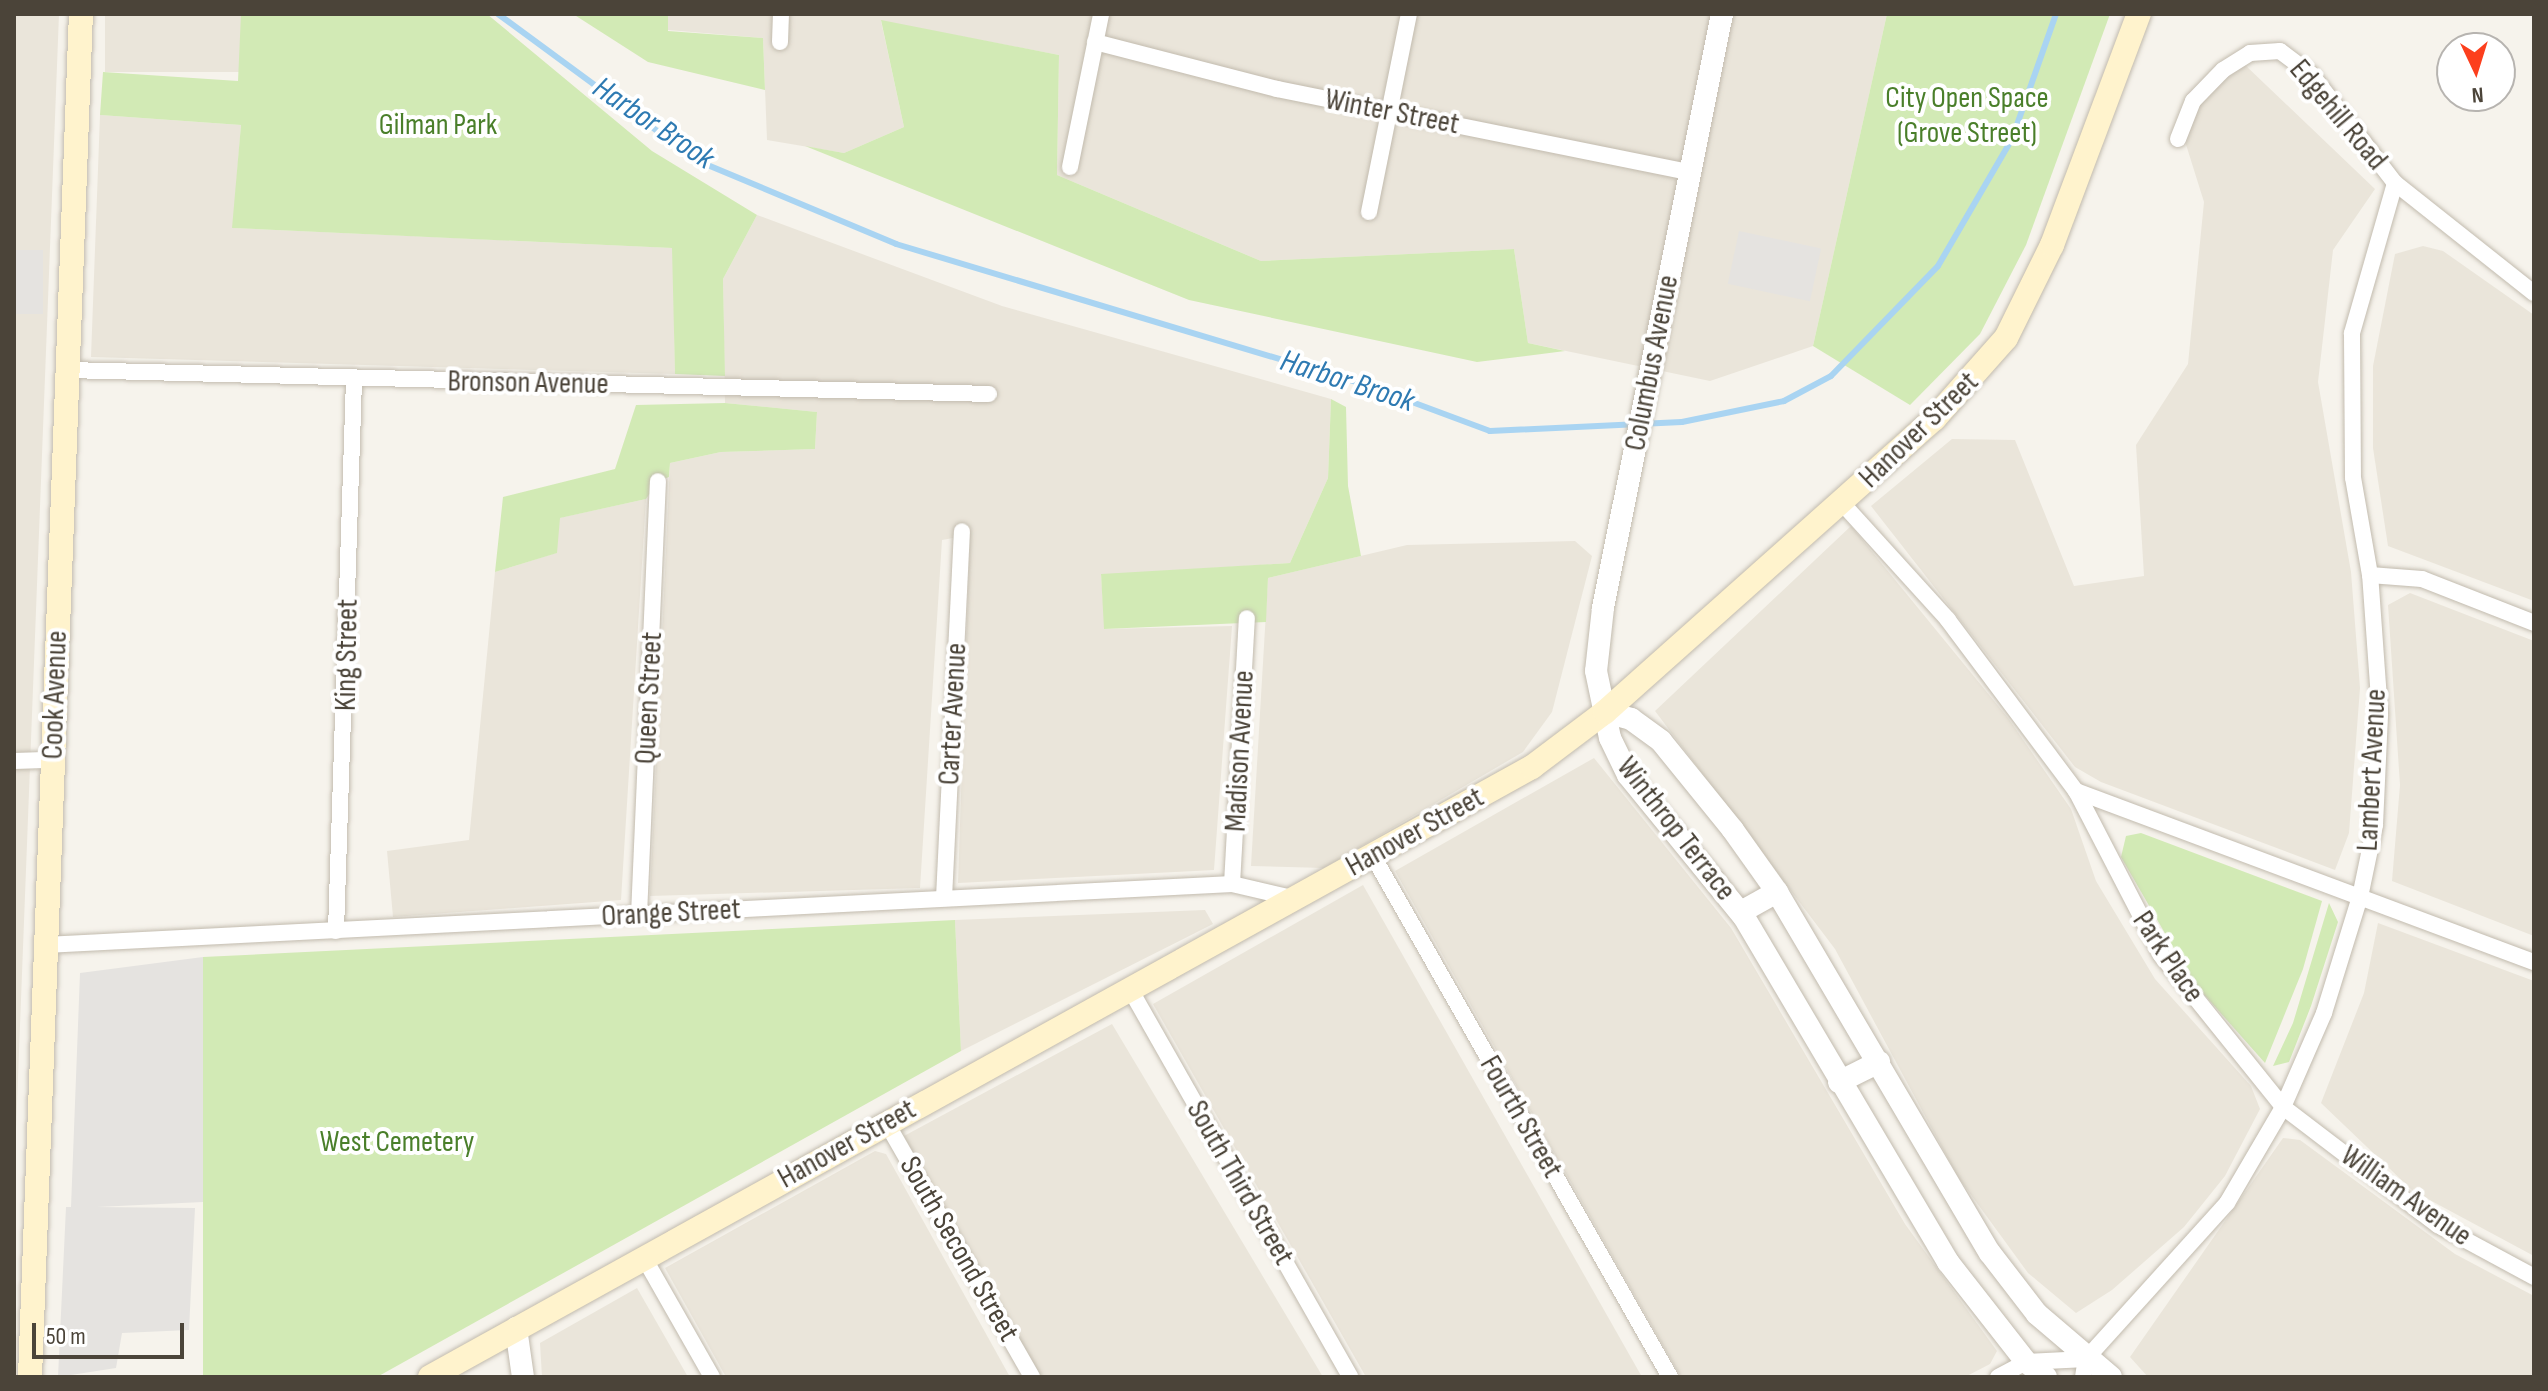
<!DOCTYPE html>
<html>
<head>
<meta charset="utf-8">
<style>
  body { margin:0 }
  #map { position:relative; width:2548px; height:1391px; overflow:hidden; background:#f6f3ec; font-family:"Sofia Sans Condensed",sans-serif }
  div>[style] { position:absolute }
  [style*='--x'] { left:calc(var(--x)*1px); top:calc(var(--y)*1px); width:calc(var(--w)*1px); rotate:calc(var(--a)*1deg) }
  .residential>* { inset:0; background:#eae5da; transform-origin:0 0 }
  .green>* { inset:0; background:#d2eab5 }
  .parking>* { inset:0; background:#e5e3e0; transform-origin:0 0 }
  .stream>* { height:6px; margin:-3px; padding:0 3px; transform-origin:3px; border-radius:3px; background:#a9d4f2 }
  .roads { filter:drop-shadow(0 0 2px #c2bbae) drop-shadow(0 0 2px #c2bbae) }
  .minor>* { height:16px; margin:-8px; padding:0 8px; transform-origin:8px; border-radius:8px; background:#fff }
  .tertiary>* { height:22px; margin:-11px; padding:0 11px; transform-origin:11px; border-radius:11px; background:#fff }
  .secondary>* { height:24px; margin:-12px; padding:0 12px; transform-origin:12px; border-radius:12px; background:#fff3cd }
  span { translate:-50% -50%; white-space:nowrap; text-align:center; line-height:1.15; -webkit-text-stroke:8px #fff; paint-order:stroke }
  .park-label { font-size:30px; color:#4a7f2a }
  .street-label { font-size:30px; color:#4b4439 }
  .water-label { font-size:32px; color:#2e7ab2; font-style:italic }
  .frame { position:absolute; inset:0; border:16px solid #4b4439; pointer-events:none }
  .north { position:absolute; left:2436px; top:32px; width:80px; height:80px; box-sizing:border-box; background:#fff; border:2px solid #b7b4b0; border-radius:50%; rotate:176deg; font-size:22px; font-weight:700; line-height:32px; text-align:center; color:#4b4439 }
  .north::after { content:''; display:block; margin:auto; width:28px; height:36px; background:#fc3f1d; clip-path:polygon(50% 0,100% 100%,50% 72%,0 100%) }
  .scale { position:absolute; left:32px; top:1323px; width:152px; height:36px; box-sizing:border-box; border:4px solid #4b4439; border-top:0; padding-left:10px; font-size:24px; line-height:28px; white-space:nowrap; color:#4b4439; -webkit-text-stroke:6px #fff; paint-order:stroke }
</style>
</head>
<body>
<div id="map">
  <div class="residential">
    <i style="clip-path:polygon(14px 14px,59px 14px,14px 1181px)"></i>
    <i style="left:105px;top:14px;width:136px;height:58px"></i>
    <i style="clip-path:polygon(668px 14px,1887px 14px,1813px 346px,1710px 381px,1528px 343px,1514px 249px,1261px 261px,1057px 175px,1059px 55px,881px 21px,904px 127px,844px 153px,767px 140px,763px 38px,668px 30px)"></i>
    <i style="clip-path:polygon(2244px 64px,2375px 189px,2333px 250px,2318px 382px,2351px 572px,2360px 688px,2349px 833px,2335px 870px,2101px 782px,2075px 767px,1871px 506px,1952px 439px,2015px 440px,2074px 586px,2144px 576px,2136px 445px,2188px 364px,2204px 202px,2178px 119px)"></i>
    <i style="clip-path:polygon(100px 115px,241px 125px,233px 228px,673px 248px,675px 374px,91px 357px)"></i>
    <i style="clip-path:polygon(757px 215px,1002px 306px,1331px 399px,1328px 478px,1290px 563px,1101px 575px,1105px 629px,1232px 626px,1214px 870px,958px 883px,970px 535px,942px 540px,920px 888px,650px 896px,670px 463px,721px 452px,815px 449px,817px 412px,725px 403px,723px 279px)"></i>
    <i style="clip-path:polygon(2423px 246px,2443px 251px,2534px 315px,2534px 601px,2388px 546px,2373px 448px,2373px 366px,2395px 254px)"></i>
    <i style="clip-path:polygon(646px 499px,621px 900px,393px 917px,387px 851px,469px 840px,495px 572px,556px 553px,559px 518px)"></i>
    <i style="clip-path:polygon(1851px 526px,2008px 718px,2071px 809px,2096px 881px,2155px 979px,2251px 1086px,2260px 1109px,2225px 1176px,2184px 1227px,2112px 1290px,2076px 1313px,2028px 1273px,1958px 1177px,1835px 949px,1655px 711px)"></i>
    <i style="clip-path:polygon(1575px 541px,1592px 556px,1552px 712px,1523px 752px,1324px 868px,1251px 866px,1268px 578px,1407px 545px)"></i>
    <i style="clip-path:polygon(2410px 593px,2534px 641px,2534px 936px,2392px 881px,2400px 785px,2388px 605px)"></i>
    <i style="clip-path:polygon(1594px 758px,1731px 928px,1905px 1224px,1997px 1351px,1990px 1364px,1965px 1377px,1681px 1377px,1395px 871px)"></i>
    <i style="clip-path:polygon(1363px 885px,1642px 1377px,1366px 1377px,1153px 1004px)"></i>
    <i style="clip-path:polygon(1205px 910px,1213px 924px,961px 1051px,955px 920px)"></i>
    <i style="clip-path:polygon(2378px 923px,2534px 981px,2534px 1256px,2413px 1191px,2321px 1103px,2364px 993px)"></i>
    <i style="clip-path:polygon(1112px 1024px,1323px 1377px,1038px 1377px,904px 1136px)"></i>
    <i style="clip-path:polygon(2283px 1138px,2300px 1140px,2455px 1254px,2534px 1296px,2534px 1377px,2148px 1377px,2130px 1357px)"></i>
    <i style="clip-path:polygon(875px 1151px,886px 1154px,1010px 1377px,726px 1377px,665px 1268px)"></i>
    <i style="clip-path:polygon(637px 1288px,688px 1377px,542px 1377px,540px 1343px)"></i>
  </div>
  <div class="green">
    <i style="clip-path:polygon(241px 14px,487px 14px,652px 151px,757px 215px,723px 279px,725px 376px,675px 374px,672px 248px,232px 228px,241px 125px,100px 115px,103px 72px,238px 81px)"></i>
    <i style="clip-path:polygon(573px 14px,668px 14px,668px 31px,763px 38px,765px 90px,648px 62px)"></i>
    <i style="clip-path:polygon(1887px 14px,2110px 14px,2026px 245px,1980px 334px,1910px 405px,1813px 346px)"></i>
    <i style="clip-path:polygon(881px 20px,1059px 55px,1057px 175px,1261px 261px,1514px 249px,1528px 343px,1565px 351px,1477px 362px,1189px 300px,805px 146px,844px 153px,904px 127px)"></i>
    <i style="clip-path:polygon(1331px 399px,1346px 407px,1348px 486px,1361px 556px,1268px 578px,1266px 622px,1104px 629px,1101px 574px,1290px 563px,1328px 478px)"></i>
    <i style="clip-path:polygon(725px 403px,817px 412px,815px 449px,721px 452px,670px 463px,669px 477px,658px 481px,646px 499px,560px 518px,557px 553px,495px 572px,503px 497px,615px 469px,636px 405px)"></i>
    <i style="clip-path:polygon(2141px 833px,2322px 901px,2303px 969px,2265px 1063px,2193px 982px,2121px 857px,2126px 836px)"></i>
    <i style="clip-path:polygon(2329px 903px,2338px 922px,2311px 1006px,2289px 1062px,2273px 1066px,2293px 1023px)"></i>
    <i style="clip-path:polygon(955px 920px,961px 1051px,377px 1377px,203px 1377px,203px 957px)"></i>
  </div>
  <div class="parking">
    <i style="left:1739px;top:231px;width:84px;height:54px;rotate:12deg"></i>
    <i style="left:14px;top:250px;width:29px;height:64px"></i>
    <i style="clip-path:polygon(203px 957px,203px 1202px,97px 1207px,195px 1208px,189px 1330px,122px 1333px,116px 1368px,58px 1377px,66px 1207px,71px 1207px,80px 973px)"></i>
  </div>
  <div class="stream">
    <i style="--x:498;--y:14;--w:248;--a:36.3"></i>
    <i style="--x:698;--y:161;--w:215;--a:22.7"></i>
    <i style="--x:896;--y:244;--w:494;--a:16.7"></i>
    <i style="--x:1369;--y:386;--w:129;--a:20.4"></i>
    <i style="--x:1490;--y:431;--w:192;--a:-2.7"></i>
    <i style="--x:1682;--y:422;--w:104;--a:-11.6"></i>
    <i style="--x:1784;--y:401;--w:53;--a:-28"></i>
    <i style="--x:1831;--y:376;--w:153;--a:-45.8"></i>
    <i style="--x:1938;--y:266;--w:147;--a:-59.8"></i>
    <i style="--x:2012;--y:139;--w:133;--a:-70.6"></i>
  </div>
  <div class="roads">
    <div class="minor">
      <i style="--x:780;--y:42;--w:28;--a:-88"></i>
      <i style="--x:1095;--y:42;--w:188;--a:14.5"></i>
      <i style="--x:1277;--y:89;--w:421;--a:11.4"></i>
      <i style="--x:2178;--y:139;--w:41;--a:-68.5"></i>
      <i style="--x:2193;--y:101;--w:43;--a:-45.9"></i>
      <i style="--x:2223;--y:70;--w:32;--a:-32"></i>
      <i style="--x:2250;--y:53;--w:30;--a:-4"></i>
      <i style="--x:2280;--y:51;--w:39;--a:37"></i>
      <i style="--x:2311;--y:74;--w:138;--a:52.4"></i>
      <i style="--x:2395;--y:183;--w:177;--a:38.4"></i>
      <i style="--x:1070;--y:167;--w:156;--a:-78.5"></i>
      <i style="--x:1369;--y:212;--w:202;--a:-78.6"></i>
      <i style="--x:68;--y:370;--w:921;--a:1.49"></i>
      <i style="--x:1843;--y:504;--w:156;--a:47.8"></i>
      <i style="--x:1948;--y:620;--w:214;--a:53.2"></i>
      <i style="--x:2076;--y:791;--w:185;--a:62.6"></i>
      <i style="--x:2161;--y:955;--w:195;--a:51.2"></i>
      <i style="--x:2283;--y:1107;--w:195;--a:37.3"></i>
      <i style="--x:2438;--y:1225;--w:109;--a:28.4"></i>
      <i style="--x:2370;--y:575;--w:52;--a:4.4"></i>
      <i style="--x:2422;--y:579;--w:120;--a:21.4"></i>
      <i style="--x:14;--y:761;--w:38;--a:-2"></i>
      <i style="--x:2076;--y:791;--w:489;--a:20.5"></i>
      <i style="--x:1373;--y:856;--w:600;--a:60.31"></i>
      <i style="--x:1232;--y:884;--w:266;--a:-86.8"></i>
      <i style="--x:944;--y:898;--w:367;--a:-87.2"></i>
      <i style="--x:639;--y:915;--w:434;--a:-87.5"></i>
      <i style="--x:336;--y:931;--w:552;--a:-88.13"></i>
      <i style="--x:45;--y:945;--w:1189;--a:-2.94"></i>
      <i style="--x:1232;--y:884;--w:66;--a:13.2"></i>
      <i style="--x:1130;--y:989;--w:446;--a:60.4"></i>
      <i style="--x:886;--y:1122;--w:294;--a:60.2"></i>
      <i style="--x:643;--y:1256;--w:139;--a:60.3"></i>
      <i style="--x:1998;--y:1377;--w:32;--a:-28"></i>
      <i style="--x:2026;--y:1362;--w:60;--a:-2.9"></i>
      <i style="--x:2083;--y:1377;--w:18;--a:-81"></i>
      <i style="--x:2086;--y:1359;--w:210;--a:-47.9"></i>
      <i style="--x:2227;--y:1203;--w:111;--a:-59.7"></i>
      <i style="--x:2283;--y:1107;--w:103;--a:-66.4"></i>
      <i style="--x:2324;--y:1013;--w:121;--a:-72.8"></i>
      <i style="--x:2360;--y:897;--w:74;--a:-78.2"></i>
      <i style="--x:2375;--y:825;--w:112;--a:-87.4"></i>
      <i style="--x:2380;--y:713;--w:138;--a:-94.1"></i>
      <i style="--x:2370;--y:575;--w:98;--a:-99.9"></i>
      <i style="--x:2353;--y:478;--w:145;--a:-90.4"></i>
      <i style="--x:2352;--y:333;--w:156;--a:-74"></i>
    </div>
    <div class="tertiary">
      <i style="--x:1722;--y:14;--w:606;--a:101.33"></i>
      <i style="--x:1603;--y:608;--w:63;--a:96.3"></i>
      <i style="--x:1596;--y:671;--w:68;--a:78.2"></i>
      <i style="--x:1610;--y:738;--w:41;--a:64.1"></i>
      <i style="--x:1628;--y:775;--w:183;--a:50.8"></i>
      <i style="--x:1744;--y:917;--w:401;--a:59.4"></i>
      <i style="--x:1948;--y:1262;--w:127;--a:52"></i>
      <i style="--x:2026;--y:1362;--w:25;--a:37"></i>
      <i style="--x:1605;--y:712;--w:27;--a:15"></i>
      <i style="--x:1631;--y:719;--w:37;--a:36"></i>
      <i style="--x:1661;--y:741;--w:114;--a:51"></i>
      <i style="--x:1733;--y:830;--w:76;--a:54.6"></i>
      <i style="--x:1777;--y:892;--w:419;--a:59.5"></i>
      <i style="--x:1990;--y:1253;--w:77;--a:52.4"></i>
      <i style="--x:2037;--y:1314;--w:97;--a:40.4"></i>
      <i style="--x:1741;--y:912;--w:41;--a:-29.1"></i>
      <i style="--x:1839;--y:1082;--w:45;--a:-26.6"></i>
      <i style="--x:516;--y:1328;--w:49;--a:81.9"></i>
    </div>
    <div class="secondary">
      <i style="--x:30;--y:1377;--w:1364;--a:-87.86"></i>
      <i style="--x:430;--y:1377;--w:1260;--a:-28.97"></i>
      <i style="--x:1532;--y:767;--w:91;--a:-37"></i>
      <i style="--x:1605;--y:712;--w:441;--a:-41.7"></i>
      <i style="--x:1934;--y:419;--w:108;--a:-48.4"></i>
      <i style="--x:2006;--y:338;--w:104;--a:-63.7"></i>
      <i style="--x:2052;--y:245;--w:247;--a:-69.4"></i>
    </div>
  </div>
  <div class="park-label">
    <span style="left:1967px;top:115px">City Open Space<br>(Grove Street)</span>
    <span style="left:438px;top:125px">Gilman Park</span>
    <span style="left:397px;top:1142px">West Cemetery</span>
  </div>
  <div class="street-label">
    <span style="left:1392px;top:112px;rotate:11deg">Winter Street</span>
    <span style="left:2338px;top:115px;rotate:50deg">Edgehill Road</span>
    <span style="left:1652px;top:363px;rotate:-79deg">Columbus Avenue</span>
    <span style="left:528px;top:383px;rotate:1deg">Bronson Avenue</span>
    <span style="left:1919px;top:430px;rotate:-44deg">Hanover Street</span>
    <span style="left:347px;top:655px;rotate:-89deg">King Street</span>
    <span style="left:55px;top:695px;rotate:-88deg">Cook Avenue</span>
    <span style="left:649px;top:698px;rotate:-87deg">Queen Street</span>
    <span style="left:953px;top:714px;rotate:-87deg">Carter Avenue</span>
    <span style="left:1240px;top:751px;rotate:-87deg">Madison Avenue</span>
    <span style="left:2372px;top:770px;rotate:-87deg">Lambert Avenue</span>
    <span style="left:1676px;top:829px;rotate:52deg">Winthrop Terrace</span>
    <span style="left:1415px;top:832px;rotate:-29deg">Hanover Street</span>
    <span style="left:671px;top:913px;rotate:-3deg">Orange Street</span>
    <span style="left:2168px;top:957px;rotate:56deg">Park Place</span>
    <span style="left:1521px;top:1117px;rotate:60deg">Fourth Street</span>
    <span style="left:847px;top:1144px;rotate:-29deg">Hanover Street</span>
    <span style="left:1240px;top:1183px;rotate:60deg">South Third Street</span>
    <span style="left:2406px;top:1196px;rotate:35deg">William Avenue</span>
    <span style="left:959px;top:1249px;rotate:60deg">South Second Street</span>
  </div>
  <div class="water-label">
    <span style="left:653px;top:124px;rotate:34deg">Harbor Brook</span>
    <span style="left:1347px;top:382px;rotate:18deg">Harbor Brook</span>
  </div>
  <div class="frame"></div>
  <div class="north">N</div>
  <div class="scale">50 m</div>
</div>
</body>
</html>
